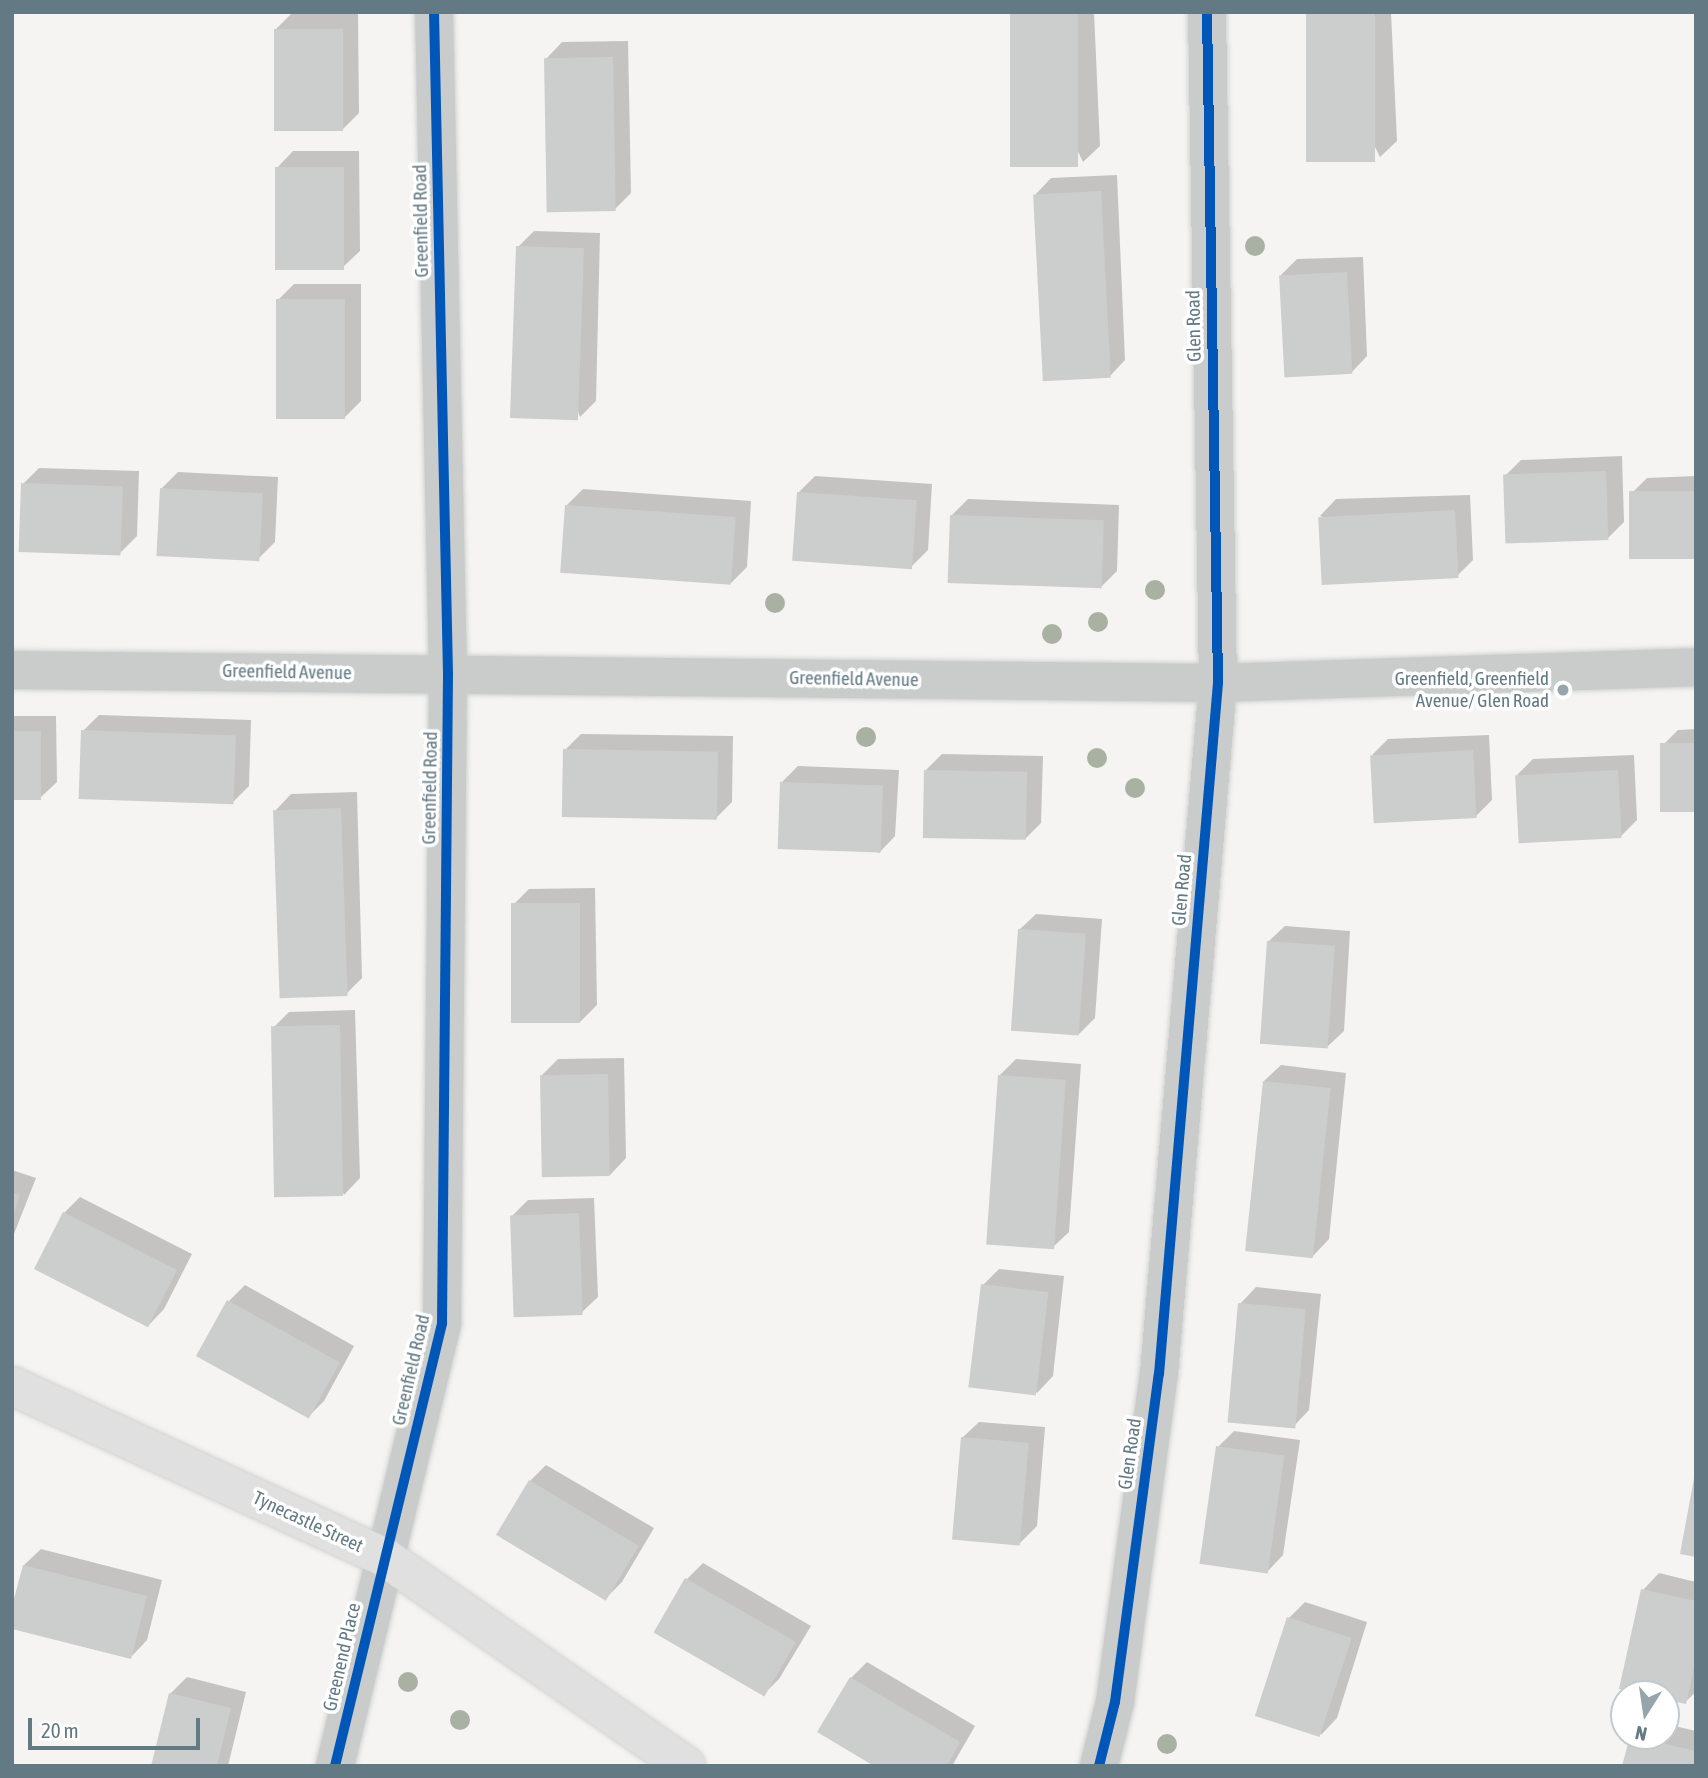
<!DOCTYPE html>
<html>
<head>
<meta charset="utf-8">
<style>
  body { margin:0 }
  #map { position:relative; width:1708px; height:1778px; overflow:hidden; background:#f5f4f2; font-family:"Asap Condensed",sans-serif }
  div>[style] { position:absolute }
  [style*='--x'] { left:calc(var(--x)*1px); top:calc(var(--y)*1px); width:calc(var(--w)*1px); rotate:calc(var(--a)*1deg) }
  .shadow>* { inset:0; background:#0003 }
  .building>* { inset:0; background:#cccecd; transform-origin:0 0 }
  .roads { filter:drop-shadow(0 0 2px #d0d2d1) drop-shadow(0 0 2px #d0d2d1) }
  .street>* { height:38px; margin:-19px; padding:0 19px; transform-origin:19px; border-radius:19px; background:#cacccc }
  .secondary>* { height:38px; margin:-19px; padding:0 19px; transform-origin:19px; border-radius:19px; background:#dfe0df }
  .cycleway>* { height:10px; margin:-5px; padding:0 5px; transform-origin:5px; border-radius:5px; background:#0057b8 }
  .trees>* { width:20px; height:20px; margin:-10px; border-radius:50%; background:#a9b1a3 }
  .dots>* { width:19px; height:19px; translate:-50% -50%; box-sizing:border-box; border:4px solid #fff; border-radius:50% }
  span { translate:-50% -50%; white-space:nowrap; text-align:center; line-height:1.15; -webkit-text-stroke:7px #fff; paint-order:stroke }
  .street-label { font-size:19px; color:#637a84 }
  .poi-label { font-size:19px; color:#637a84 }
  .right { translate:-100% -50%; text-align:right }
  .frame { position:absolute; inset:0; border:14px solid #637a84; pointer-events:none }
  .north { position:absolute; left:1610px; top:1680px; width:70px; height:70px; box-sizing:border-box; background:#fff; border:2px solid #c1cace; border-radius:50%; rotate:192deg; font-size:19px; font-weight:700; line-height:28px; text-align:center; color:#637a84 }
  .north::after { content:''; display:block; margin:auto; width:24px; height:32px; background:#96a5aa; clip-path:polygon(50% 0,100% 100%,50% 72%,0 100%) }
  .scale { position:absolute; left:28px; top:1718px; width:172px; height:32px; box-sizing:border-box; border:4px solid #637a84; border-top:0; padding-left:9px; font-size:21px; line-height:24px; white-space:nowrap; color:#637a84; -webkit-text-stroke:5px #fff; paint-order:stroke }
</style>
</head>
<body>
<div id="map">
  <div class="shadow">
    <i style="clip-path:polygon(1011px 12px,1094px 12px,1100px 146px,1083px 162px)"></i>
    <i style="clip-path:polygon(1308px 12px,1391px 12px,1397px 141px,1380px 157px)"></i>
    <i style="clip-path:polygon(292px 13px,358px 13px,359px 113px,343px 129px,276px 29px)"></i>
    <i style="clip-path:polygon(628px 41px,631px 193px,615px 209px,546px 59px,562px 42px)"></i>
    <i style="clip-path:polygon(293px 151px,359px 151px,360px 251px,343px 267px,277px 168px)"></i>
    <i style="clip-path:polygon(1117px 175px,1125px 360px,1109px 377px,1035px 195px,1051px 178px)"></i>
    <i style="clip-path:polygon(534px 231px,600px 233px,596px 401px,580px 417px,518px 247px)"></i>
    <i style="clip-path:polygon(1363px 257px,1367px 356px,1351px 373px,1281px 275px,1297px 259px)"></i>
    <i style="clip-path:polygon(294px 284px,361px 284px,361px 401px,345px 417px,278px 300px)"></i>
    <i style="clip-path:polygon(1622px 456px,1624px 522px,1608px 538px,1505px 476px,1521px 460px)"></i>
    <i style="clip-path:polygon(39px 468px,139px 471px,137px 536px,121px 552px,23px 484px)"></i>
    <i style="clip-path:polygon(178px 472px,278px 477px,275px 542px,259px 558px,162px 488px)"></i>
    <i style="clip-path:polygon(815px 476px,932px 484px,928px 550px,912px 566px,799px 492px)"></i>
    <i style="clip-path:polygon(1696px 476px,1696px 557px,1631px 494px,1647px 478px)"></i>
    <i style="clip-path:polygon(583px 489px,751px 501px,747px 567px,731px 583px,567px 505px)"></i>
    <i style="clip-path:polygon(1470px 495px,1473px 560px,1457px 576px,1320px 516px,1336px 499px)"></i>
    <i style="clip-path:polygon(968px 499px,1119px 505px,1117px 571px,1100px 588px,952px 515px)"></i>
    <i style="clip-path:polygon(99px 715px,251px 720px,249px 786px,232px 803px,83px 731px)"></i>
    <i style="clip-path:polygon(12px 716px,56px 716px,57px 782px,40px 798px,12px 798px)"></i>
    <i style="clip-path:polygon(1696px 729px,1696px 811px,1662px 746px,1678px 730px)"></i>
    <i style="clip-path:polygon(581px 734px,733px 736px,732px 802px,716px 818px,565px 750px)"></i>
    <i style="clip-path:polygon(1489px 735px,1492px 800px,1476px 816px,1372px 755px,1388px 739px)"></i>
    <i style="clip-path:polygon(942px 754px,1043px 756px,1041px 823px,1025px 839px,926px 770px)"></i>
    <i style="clip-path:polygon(1634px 755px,1637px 820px,1621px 836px,1517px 775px,1533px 759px)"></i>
    <i style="clip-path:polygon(798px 766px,899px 770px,895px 836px,879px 853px,782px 782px)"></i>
    <i style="clip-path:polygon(357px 792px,362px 978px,346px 994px,275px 811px,291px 794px)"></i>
    <i style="clip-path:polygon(595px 888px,597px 1005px,580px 1022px,513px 905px,529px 889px)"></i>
    <i style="clip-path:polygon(1036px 914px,1102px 919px,1095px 1018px,1079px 1034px,1019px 930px)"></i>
    <i style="clip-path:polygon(1285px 926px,1350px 931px,1344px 1031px,1327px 1047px,1268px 942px)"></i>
    <i style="clip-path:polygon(355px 1010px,360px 1178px,344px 1195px,273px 1028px,289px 1012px)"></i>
    <i style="clip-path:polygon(624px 1058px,626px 1158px,610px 1175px,542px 1075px,558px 1059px)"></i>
    <i style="clip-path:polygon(1016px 1059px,1081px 1064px,1069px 1232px,1052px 1248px,999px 1076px)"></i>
    <i style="clip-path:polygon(1281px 1065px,1346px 1073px,1329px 1239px,1313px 1256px,1264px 1081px)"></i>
    <i style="clip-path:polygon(12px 1170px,36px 1178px,12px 1239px)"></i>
    <i style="clip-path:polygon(80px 1197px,192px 1254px,164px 1309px,148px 1326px,64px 1213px)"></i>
    <i style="clip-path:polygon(594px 1198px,598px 1297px,581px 1313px,512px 1216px,528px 1200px)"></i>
    <i style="clip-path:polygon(999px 1269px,1064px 1276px,1053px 1376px,1037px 1393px,983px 1285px)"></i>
    <i style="clip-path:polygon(245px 1285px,354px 1346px,324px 1401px,308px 1417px,229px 1301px)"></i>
    <i style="clip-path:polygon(1256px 1287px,1321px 1294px,1309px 1410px,1293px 1427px,1240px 1304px)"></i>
    <i style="clip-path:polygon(979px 1422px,1045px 1427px,1037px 1526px,1020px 1543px,962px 1438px)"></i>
    <i style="clip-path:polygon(1234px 1431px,1300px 1440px,1283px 1555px,1267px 1572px,1218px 1447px)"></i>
    <i style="clip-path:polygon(546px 1465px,654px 1528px,622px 1582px,606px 1598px,530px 1481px)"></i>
    <i style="clip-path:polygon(41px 1549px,162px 1580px,147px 1640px,131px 1657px,24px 1565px)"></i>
    <i style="clip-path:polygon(703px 1563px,811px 1626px,779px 1679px,763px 1695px,687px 1579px)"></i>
    <i style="clip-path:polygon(1659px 1573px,1696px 1582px,1696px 1692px,1685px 1702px,1666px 1698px,1666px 1694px,1621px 1688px,1643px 1590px)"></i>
    <i style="clip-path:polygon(1305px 1602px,1367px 1622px,1337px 1718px,1321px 1735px,1289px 1618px)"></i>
    <i style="clip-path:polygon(867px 1662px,975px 1726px,952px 1766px,877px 1766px,851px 1678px)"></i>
    <i style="clip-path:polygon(187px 1677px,246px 1692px,228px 1766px,152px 1766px,170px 1694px)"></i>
    <i style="clip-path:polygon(1666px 1724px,1696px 1731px,1696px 1766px,1624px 1766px,1631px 1736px,1666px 1736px)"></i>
  </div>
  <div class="building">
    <i style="left:1010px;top:12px;width:68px;height:155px"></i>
    <i style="left:1306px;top:12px;width:69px;height:150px"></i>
    <i style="left:274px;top:29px;width:69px;height:102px"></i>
    <i style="left:613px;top:57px;width:154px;height:69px;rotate:89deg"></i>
    <i style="left:275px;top:167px;width:69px;height:103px"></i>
    <i style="left:1101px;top:191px;width:187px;height:68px;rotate:87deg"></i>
    <i style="left:516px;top:246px;width:68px;height:172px;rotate:2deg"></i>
    <i style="left:1347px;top:272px;width:102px;height:68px;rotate:87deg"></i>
    <i style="left:276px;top:299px;width:69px;height:120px"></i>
    <i style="left:1606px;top:471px;width:69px;height:103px;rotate:88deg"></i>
    <i style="left:21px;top:483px;width:102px;height:69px;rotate:2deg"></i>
    <i style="left:160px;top:488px;width:103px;height:68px;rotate:3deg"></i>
    <i style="left:1696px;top:491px;width:68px;height:67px;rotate:90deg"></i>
    <i style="left:797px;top:492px;width:120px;height:69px;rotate:4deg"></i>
    <i style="left:565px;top:505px;width:171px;height:68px;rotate:4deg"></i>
    <i style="left:1455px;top:510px;width:68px;height:137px;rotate:87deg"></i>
    <i style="left:950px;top:515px;width:154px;height:68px;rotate:2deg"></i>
    <i style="left:81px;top:730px;width:155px;height:69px;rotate:2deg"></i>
    <i style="left:41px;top:731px;width:69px;height:29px;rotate:90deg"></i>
    <i style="left:1696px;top:743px;width:69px;height:36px;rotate:90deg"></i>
    <i style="left:563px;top:749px;width:155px;height:68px;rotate:1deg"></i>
    <i style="left:1473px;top:750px;width:68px;height:103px;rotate:87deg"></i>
    <i style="left:924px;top:770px;width:103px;height:68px;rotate:1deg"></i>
    <i style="left:1618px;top:770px;width:68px;height:103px;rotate:87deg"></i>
    <i style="left:780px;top:782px;width:103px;height:67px;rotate:2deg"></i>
    <i style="left:341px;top:808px;width:188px;height:68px;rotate:88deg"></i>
    <i style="left:580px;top:903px;width:120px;height:69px;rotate:90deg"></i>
    <i style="left:1018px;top:929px;width:68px;height:102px;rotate:4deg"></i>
    <i style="left:1267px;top:941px;width:68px;height:103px;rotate:4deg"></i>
    <i style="left:340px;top:1025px;width:171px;height:69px;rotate:89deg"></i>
    <i style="left:608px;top:1074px;width:102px;height:68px;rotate:89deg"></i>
    <i style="left:998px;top:1075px;width:68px;height:170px;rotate:4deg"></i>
    <i style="left:1263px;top:1081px;width:68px;height:171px;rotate:6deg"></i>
    <i style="clip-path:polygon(12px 1192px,20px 1195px,13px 1217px,12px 1217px)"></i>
    <i style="left:63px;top:1212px;width:128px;height:64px;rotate:27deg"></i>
    <i style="left:579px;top:1213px;width:102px;height:69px;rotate:88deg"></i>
    <i style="left:981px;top:1284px;width:68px;height:104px;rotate:7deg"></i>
    <i style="left:227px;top:1300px;width:129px;height:64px;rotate:29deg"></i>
    <i style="left:1238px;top:1303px;width:68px;height:120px;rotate:5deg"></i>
    <i style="left:961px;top:1437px;width:68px;height:103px;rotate:5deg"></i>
    <i style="left:1216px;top:1446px;width:69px;height:119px;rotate:8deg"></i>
    <i style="clip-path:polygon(1694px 1478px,1696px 1479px,1696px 1557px,1680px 1554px)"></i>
    <i style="left:529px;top:1480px;width:128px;height:64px;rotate:31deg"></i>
    <i style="clip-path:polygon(23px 1565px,147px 1596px,131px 1659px,12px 1629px,12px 1606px)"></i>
    <i style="left:685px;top:1578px;width:128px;height:63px;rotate:30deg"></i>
    <i style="clip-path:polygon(1641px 1589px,1696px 1601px,1696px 1659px,1686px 1704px,1666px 1700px,1666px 1694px,1619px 1689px)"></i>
    <i style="left:1287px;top:1617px;width:68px;height:104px;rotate:18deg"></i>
    <i style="clip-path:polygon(850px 1677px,960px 1742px,947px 1766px,874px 1766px,817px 1732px)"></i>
    <i style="clip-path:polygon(169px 1693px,231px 1708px,217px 1766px,151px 1766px)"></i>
    <i style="clip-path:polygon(1630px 1736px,1696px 1751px,1693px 1766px,1622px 1766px)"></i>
  </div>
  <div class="roads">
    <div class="street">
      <i style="--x:12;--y:670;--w:1206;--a:0.62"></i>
      <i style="--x:1218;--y:683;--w:478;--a:-1.9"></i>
      <i style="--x:335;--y:1766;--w:456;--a:-76.4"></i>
      <i style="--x:442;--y:1323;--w:649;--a:-89.47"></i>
      <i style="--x:448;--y:674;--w:662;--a:-91.21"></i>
      <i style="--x:1099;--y:1766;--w:66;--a:-76"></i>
      <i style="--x:1115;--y:1702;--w:331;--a:-82.4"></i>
      <i style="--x:1159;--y:1374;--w:694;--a:-85.12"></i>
      <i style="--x:1218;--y:683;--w:671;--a:-90.94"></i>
    </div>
    <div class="secondary">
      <i style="--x:12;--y:1386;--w:409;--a:24.7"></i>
      <i style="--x:384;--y:1557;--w:367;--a:34.7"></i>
    </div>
  </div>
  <div class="cycleway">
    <i style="--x:335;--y:1766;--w:456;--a:-76.4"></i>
    <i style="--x:442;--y:1323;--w:649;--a:-89.47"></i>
    <i style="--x:448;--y:674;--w:662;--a:-91.21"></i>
    <i style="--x:1099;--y:1766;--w:66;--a:-76"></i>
    <i style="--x:1115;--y:1702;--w:331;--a:-82.4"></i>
    <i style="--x:1159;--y:1374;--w:694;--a:-85.12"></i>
    <i style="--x:1218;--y:683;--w:671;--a:-90.94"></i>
  </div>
  <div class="trees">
    <i style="left:1255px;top:246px"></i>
    <i style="left:1155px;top:590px"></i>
    <i style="left:775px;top:603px"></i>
    <i style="left:1098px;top:622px"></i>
    <i style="left:1052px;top:634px"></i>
    <i style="left:866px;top:737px"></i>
    <i style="left:1097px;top:758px"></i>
    <i style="left:1135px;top:788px"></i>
    <i style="left:408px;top:1682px"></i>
    <i style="left:460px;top:1720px"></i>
    <i style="left:1167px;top:1744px"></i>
  </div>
  <div class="dots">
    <i style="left:1563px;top:690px;background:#96a5aa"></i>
  </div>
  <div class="street-label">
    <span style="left:421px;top:221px;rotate:-91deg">Greenfield Road</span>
    <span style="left:1194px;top:326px;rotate:-91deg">Glen Road</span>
    <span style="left:287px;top:672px;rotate:1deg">Greenfield Avenue</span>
    <span style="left:854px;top:679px;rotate:1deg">Greenfield Avenue</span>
    <span style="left:430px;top:788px;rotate:-89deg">Greenfield Road</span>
    <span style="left:1182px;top:890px;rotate:-85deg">Glen Road</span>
    <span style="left:411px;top:1370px;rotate:-77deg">Greenfield Road</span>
    <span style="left:1130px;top:1454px;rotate:-82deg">Glen Road</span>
    <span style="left:308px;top:1522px;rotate:25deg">Tynecastle Street</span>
    <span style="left:342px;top:1657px;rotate:-77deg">Greenend Place</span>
  </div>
  <div class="poi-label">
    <span class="right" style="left:1549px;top:690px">Greenfield, Greenfield<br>Avenue/ Glen Road</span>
  </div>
  <div class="frame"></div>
  <div class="north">N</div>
  <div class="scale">20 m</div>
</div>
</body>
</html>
